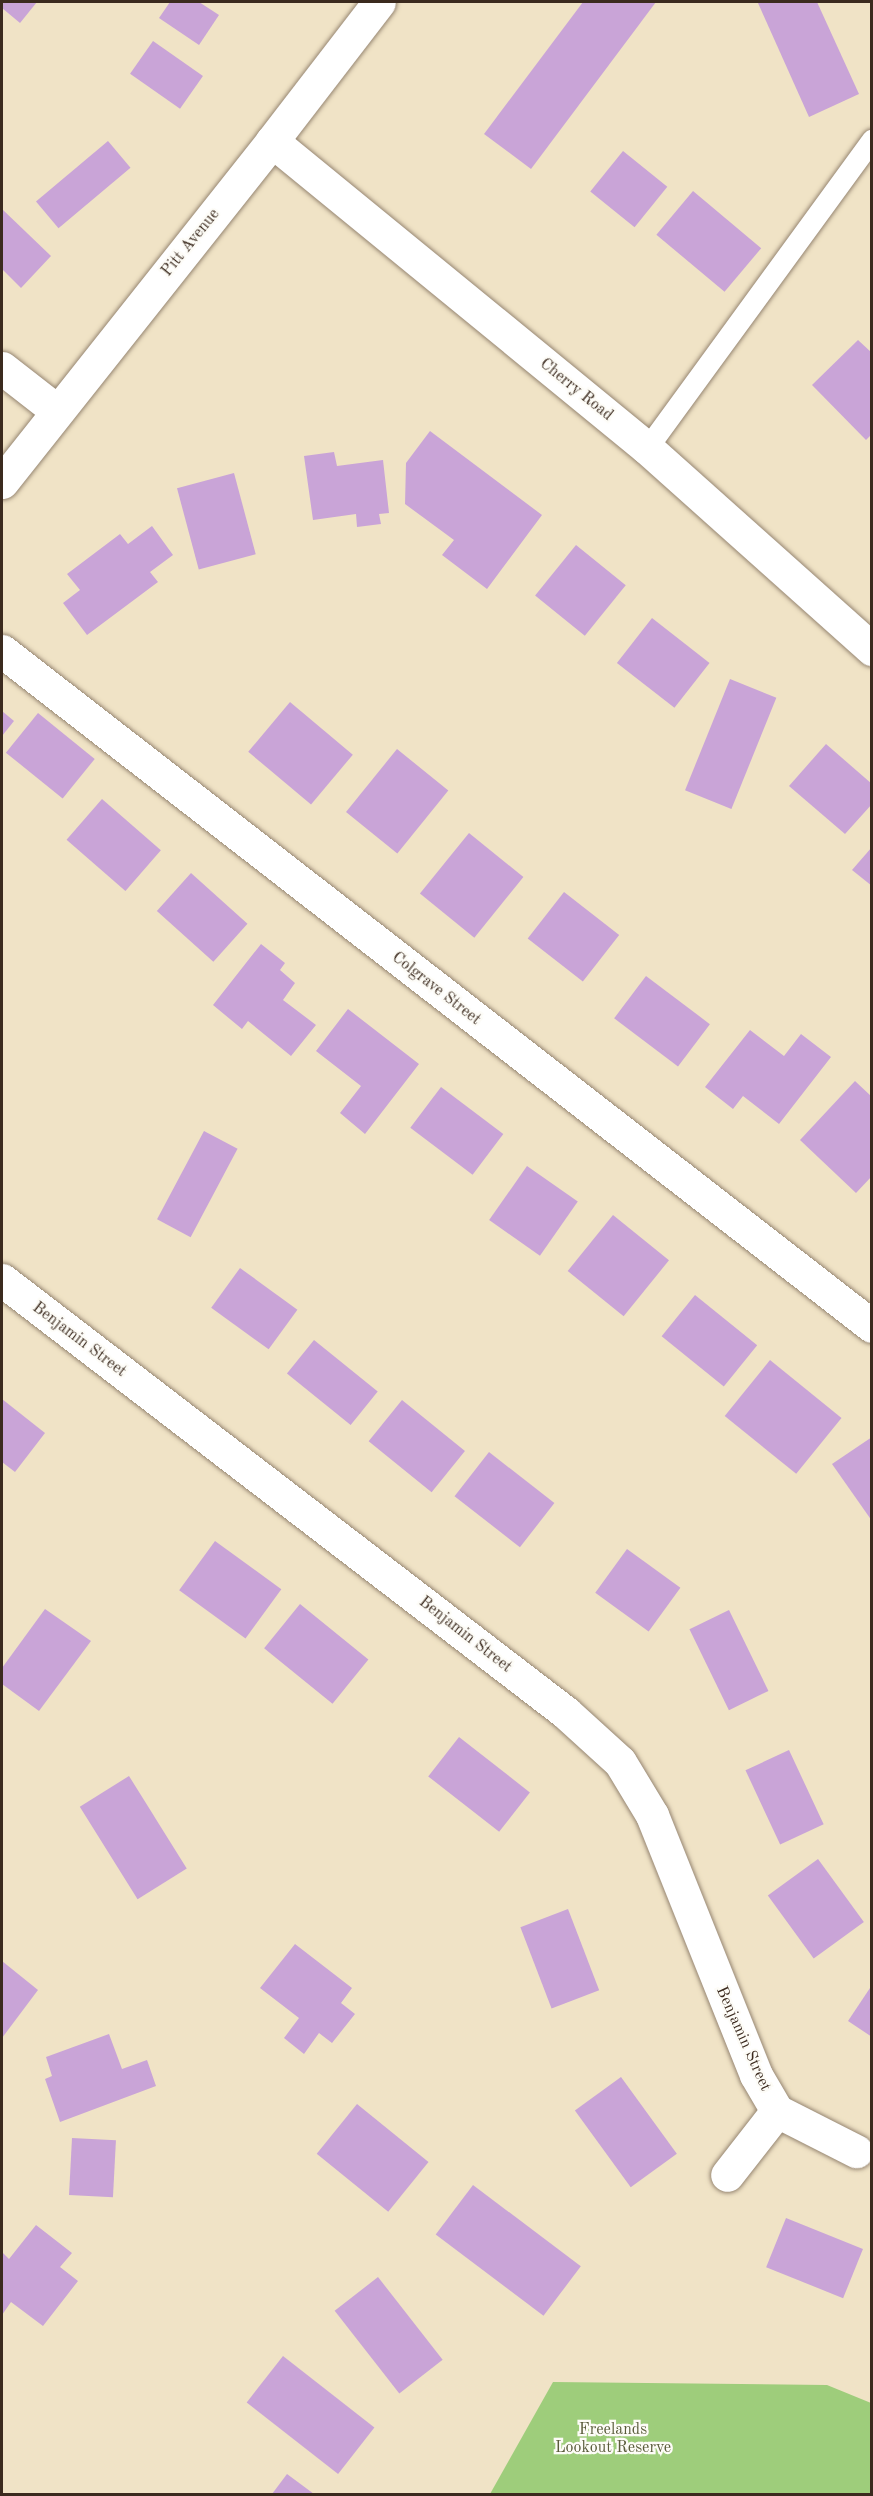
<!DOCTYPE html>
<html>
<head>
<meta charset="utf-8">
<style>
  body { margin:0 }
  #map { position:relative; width:873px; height:2496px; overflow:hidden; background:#f0e3c6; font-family:"Old Standard TT",serif }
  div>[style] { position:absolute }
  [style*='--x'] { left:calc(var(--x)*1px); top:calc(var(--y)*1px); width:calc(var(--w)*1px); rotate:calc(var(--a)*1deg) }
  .green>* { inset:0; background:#9ecd7b }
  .building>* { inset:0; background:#c9a4d7; transform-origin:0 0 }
  .roads { filter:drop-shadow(0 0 2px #968672) drop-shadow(0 0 2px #968672) }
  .service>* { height:21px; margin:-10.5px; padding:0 10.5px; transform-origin:10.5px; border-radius:10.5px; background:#fff }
  .minor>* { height:33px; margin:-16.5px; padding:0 16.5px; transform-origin:16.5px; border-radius:16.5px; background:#fff }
  .tertiary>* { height:33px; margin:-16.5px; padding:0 16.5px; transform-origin:16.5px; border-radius:16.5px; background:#fff }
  span { translate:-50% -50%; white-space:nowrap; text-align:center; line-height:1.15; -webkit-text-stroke:4.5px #fdfcf7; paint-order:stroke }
  .street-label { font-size:16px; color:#3b2a1e }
  .park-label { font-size:16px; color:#595b3a }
  .frame { position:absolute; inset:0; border:3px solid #3b2a1e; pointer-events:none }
</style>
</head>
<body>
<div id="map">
  <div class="green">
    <i style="clip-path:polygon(553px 2382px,827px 2385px,871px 2403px,871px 2494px,490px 2494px)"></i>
  </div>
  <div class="building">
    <i style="clip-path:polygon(2px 2px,37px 2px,20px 23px,2px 8px)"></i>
    <i style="clip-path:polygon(170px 2px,199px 2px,219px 15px,199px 45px,159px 18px)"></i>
    <i style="clip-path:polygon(583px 2px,656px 2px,531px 169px,484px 134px)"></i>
    <i style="clip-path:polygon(762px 2px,817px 2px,859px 94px,809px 117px,758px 3px)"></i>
    <i style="left:153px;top:41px;width:61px;height:40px;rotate:35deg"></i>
    <i style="left:108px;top:141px;width:35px;height:94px;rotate:50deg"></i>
    <i style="left:623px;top:151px;width:57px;height:52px;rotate:39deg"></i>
    <i style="left:693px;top:191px;width:89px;height:57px;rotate:40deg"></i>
    <i style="clip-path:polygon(2px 209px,51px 256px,21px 288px,2px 269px)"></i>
    <i style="clip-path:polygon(858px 340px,872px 353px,872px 434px,866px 440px,812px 385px)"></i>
    <i style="clip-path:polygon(430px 431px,542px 515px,487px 589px,442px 555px,454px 540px,405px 504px,406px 463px)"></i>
    <i style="clip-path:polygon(334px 452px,337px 466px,383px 460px,389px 513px,379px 514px,381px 524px,357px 527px,356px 514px,313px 520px,304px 456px)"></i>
    <i style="left:234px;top:473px;width:84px;height:59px;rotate:75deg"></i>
    <i style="clip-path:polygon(152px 526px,173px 555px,150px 572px,158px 582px,87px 635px,63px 603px,80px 590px,67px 574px,120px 534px,128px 544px)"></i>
    <i style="left:576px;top:545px;width:64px;height:65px;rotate:39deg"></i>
    <i style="left:652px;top:618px;width:73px;height:57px;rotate:38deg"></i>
    <i style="left:730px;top:679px;width:50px;height:120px;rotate:22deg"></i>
    <i style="left:290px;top:702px;width:82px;height:65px;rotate:40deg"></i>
    <i style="clip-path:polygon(2px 711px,14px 721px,2px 736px)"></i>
    <i style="left:38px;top:713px;width:73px;height:51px;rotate:39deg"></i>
    <i style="clip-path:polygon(826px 744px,872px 784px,872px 804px,845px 834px,789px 786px)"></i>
    <i style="left:397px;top:749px;width:66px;height:81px;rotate:39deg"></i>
    <i style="left:102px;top:799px;width:78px;height:54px;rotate:41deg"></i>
    <i style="left:469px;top:833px;width:70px;height:78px;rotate:39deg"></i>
    <i style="clip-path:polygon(872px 847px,872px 886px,852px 870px)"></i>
    <i style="left:191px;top:873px;width:76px;height:51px;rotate:42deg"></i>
    <i style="left:564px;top:892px;width:70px;height:59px;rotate:38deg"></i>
    <i style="clip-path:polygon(261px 944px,285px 963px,280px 970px,295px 983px,283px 1000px,316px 1025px,291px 1056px,248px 1021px,242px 1029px,213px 1005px)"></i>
    <i style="left:646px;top:976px;width:80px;height:53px;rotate:37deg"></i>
    <i style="clip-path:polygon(348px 1009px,419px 1064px,365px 1134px,340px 1113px,361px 1086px,316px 1051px)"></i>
    <i style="clip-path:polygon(750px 1030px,784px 1056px,801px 1034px,831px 1057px,779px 1124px,743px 1096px,733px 1109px,705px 1087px)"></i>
    <i style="clip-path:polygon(855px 1081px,872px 1097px,872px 1176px,856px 1193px,800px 1140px)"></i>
    <i style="left:441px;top:1087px;width:78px;height:51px;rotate:37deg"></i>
    <i style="left:204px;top:1131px;width:38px;height:100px;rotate:28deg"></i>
    <i style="left:527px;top:1166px;width:62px;height:66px;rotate:35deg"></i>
    <i style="left:613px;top:1215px;width:72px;height:72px;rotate:39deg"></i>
    <i style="left:240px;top:1268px;width:71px;height:49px;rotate:36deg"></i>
    <i style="left:695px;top:1295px;width:80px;height:53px;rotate:39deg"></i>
    <i style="left:314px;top:1340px;width:82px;height:43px;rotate:39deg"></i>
    <i style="left:770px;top:1360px;width:92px;height:72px;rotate:39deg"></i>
    <i style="clip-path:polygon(2px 1399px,45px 1433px,15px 1472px,2px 1462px)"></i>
    <i style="left:402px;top:1400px;width:81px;height:53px;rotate:39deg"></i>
    <i style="clip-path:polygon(872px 1437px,872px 1521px,832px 1464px)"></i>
    <i style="left:489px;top:1452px;width:83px;height:56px;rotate:38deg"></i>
    <i style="left:215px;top:1541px;width:82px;height:61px;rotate:36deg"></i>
    <i style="left:627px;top:1549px;width:66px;height:54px;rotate:36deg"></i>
    <i style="left:300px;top:1604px;width:88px;height:57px;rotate:39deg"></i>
    <i style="clip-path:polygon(45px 1609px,91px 1641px,39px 1711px,2px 1684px,2px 1668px)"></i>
    <i style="left:729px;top:1610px;width:90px;height:44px;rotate:64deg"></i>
    <i style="left:459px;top:1737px;width:90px;height:50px;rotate:38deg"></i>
    <i style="left:789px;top:1750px;width:82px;height:48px;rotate:65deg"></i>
    <i style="left:129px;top:1776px;width:109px;height:58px;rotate:58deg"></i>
    <i style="left:818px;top:1859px;width:78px;height:62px;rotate:54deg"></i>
    <i style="left:568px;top:1909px;width:87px;height:51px;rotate:69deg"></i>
    <i style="clip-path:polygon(295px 1944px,352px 1988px,341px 2003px,355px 2014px,332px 2043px,319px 2033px,304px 2054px,284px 2038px,299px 2018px,260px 1988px)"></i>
    <i style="clip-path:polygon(2px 1961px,38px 1990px,2px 2038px)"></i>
    <i style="clip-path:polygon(872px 1985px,872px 2037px,848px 2021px)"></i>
    <i style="clip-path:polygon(109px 2034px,122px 2069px,147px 2060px,156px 2086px,60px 2122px,45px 2079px,52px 2076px,46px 2057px)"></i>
    <i style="left:621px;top:2077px;width:95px;height:57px;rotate:54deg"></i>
    <i style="left:357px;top:2104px;width:92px;height:64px;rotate:39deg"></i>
    <i style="left:72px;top:2138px;width:44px;height:57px;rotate:3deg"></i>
    <i style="left:473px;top:2185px;width:135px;height:62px;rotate:37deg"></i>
    <i style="left:786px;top:2218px;width:83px;height:53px;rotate:22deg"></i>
    <i style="clip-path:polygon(36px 2225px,72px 2253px,60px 2267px,78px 2281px,43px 2326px,11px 2302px,2px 2315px,2px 2252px,9px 2259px)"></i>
    <i style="left:378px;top:2277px;width:105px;height:55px;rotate:52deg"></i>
    <i style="left:283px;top:2356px;width:116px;height:59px;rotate:38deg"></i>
    <i style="clip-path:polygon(287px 2474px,314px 2494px,272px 2494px)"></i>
  </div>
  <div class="roads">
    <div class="service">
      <i style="--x:647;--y:448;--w:382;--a:-53.9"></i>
    </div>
    <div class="minor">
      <i style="--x:272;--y:141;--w:485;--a:39.3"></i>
      <i style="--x:647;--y:448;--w:302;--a:41.8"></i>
      <i style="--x:2;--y:368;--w:70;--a:38"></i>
      <i style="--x:2;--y:651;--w:1101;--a:37.81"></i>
      <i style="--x:2;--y:1280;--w:710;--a:37.5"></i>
      <i style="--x:565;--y:1712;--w:74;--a:42.3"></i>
      <i style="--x:620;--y:1762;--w:62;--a:58.9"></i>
      <i style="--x:652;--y:1815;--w:280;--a:68.2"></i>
      <i style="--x:756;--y:2075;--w:42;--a:59.7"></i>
      <i style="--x:777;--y:2111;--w:81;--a:128"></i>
      <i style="--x:777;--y:2111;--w:89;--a:26.9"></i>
    </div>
    <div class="tertiary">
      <i style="--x:2;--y:482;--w:435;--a:-51.6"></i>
      <i style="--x:272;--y:141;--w:175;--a:-52.4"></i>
    </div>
  </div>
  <div class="street-label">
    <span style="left:191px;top:243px;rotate:-51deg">Pitt Avenue</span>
    <span style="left:576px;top:390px;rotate:39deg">Cherry Road</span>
    <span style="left:436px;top:989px;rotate:38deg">Colgrave Street</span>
    <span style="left:79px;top:1340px;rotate:37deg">Benjamin Street</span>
    <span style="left:465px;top:1635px;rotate:38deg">Benjamin Street</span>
    <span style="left:743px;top:2039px;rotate:66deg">Benjamin Street</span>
  </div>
  <div class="park-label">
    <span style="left:613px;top:2439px">Freelands<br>Lookout Reserve</span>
  </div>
  <div class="frame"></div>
</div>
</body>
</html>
